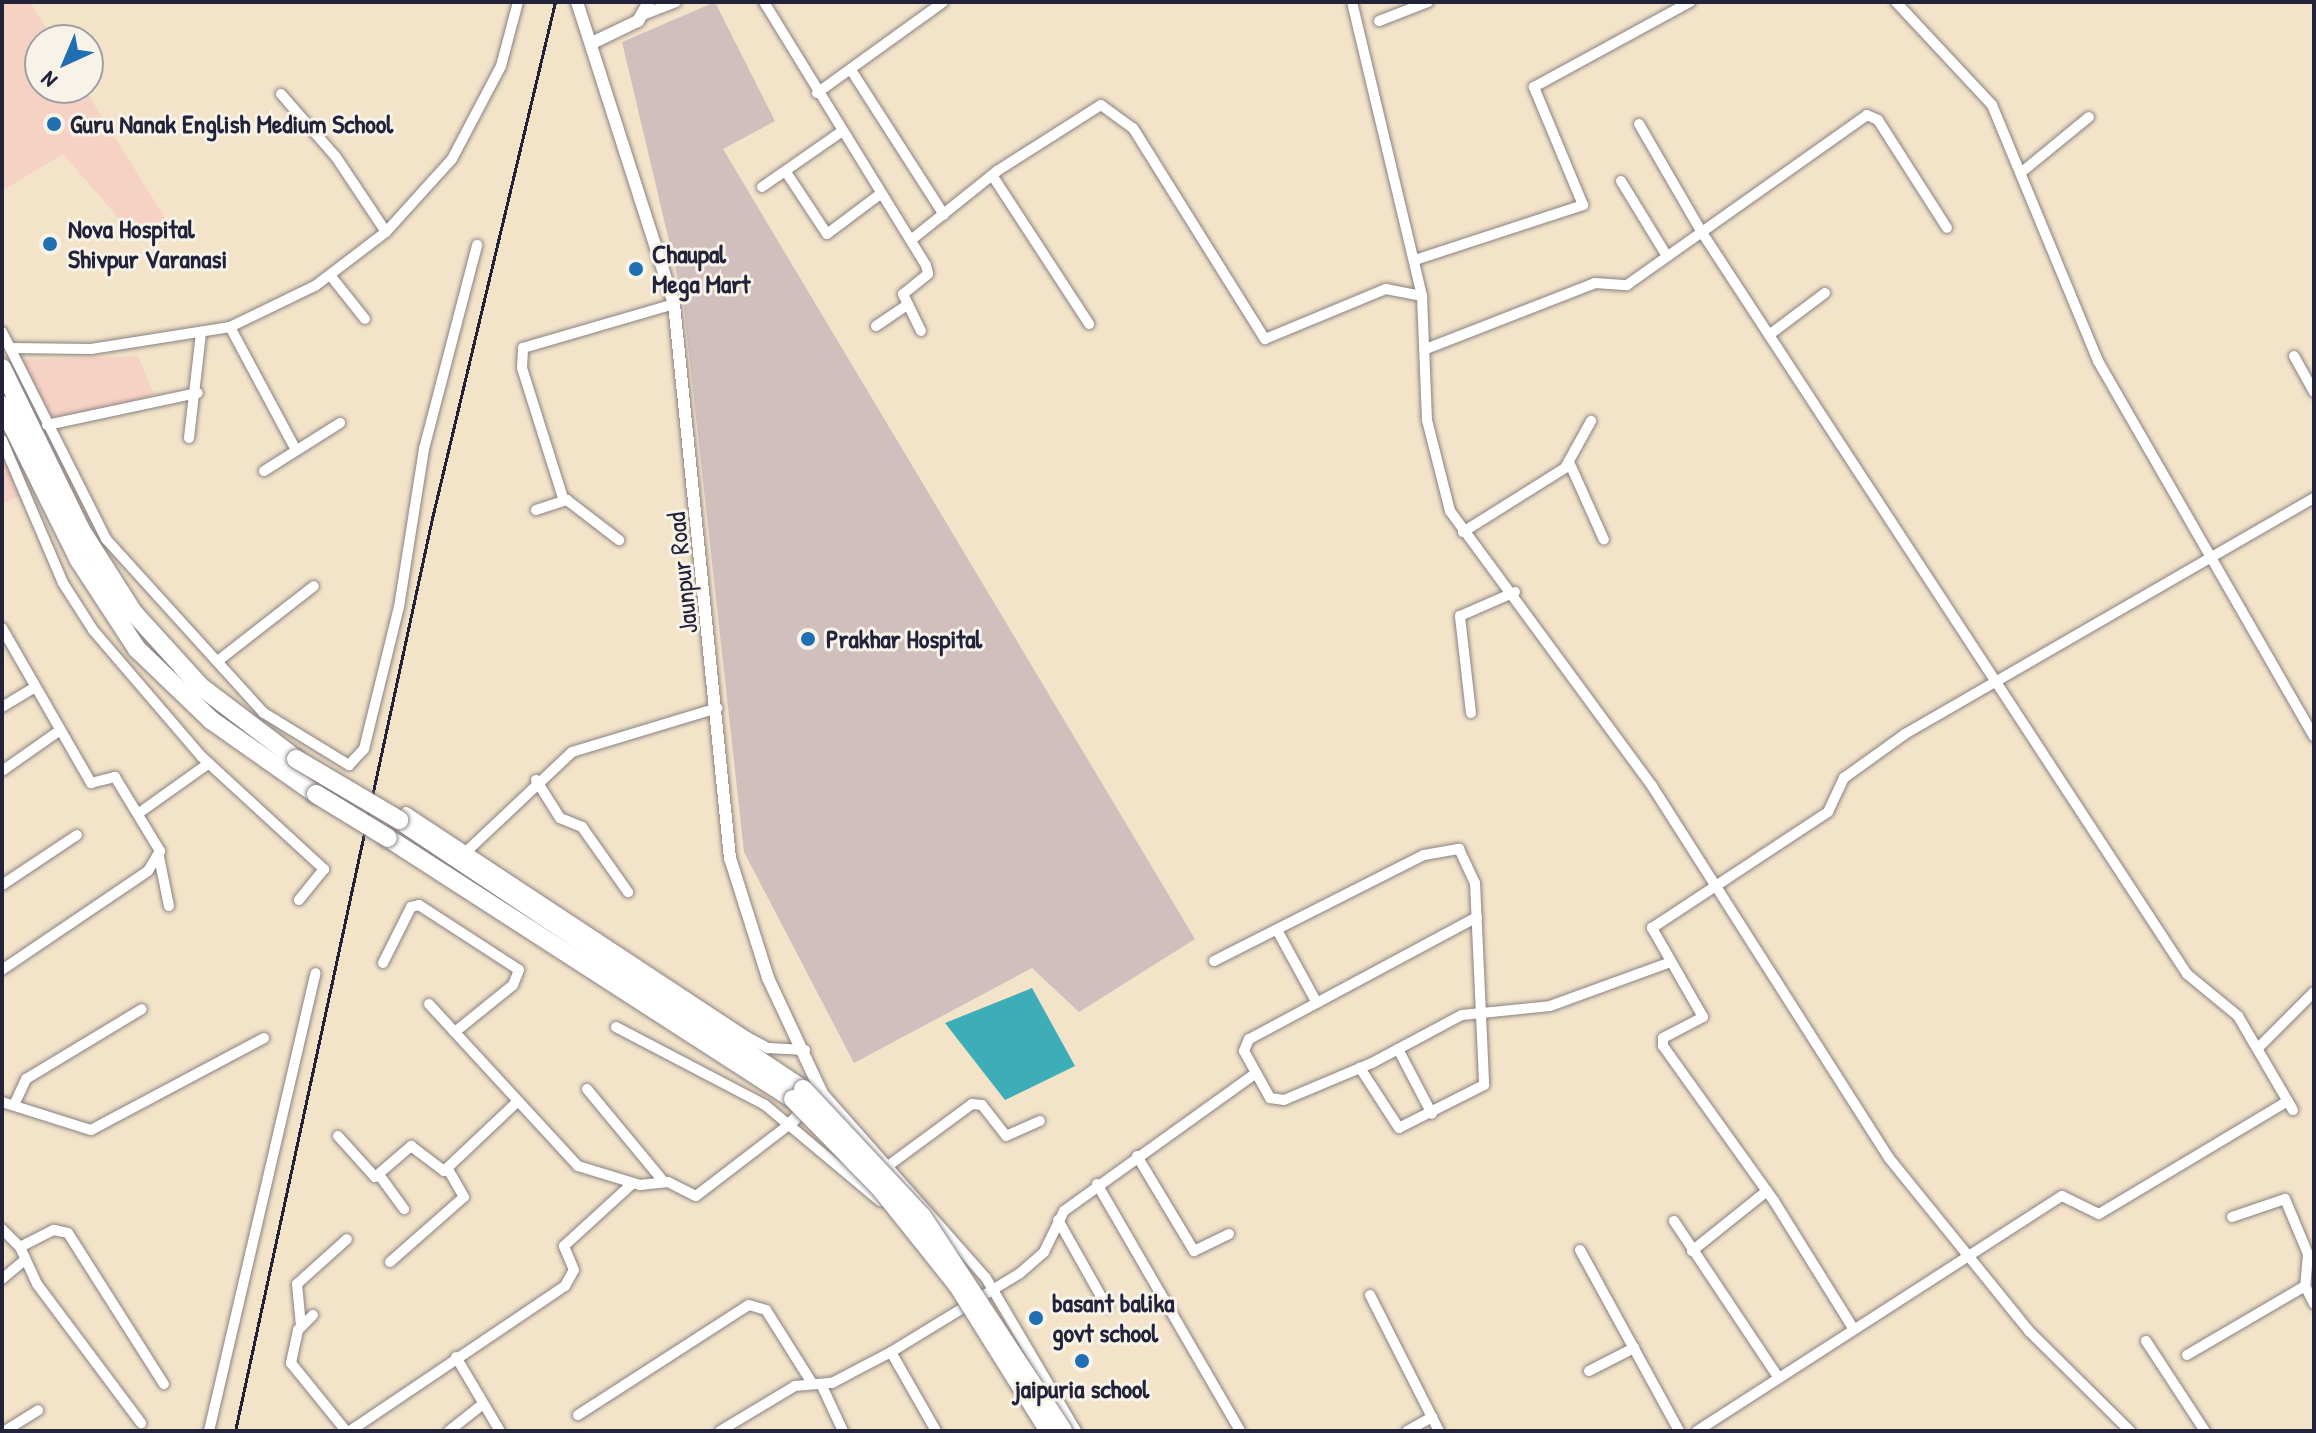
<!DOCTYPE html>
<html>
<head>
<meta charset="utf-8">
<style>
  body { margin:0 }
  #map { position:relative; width:2316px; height:1433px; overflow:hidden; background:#f2e3c9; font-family:"Patrick Hand",sans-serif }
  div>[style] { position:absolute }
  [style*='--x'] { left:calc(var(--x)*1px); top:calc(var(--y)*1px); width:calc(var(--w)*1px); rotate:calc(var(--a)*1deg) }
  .built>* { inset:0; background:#f6d2c4 }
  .industrial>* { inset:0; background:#d1bfbe }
  .water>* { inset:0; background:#3daeb7 }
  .roads { filter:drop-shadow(0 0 2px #8a8282) drop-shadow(0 0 2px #8a8282) }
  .minor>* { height:10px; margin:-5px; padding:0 5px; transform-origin:5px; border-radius:5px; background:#fff }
  .tertiary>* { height:12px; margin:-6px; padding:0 6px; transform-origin:6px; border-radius:6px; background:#fff }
  .trunk>* { height:18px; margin:-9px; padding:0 9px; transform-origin:9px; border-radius:9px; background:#fff }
  .rail>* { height:3px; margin:-1.5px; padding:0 1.5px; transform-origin:1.5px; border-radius:1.5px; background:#22223b }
  .bridges { filter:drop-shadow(0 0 2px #8a8282) drop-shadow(0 0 2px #8a8282) }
  .trunk-bridge>* { height:18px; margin:-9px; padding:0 9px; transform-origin:9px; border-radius:9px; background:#fff }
  .dots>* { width:22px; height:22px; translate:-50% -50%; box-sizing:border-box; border:4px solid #f7f3e8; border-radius:50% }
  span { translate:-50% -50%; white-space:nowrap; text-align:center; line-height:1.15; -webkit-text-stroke:6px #f7f3e8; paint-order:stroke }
  .poi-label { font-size:26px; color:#22223b; font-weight:700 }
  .left { translate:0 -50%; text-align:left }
  .street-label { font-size:26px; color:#22223b }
  .frame { position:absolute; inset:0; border:4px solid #22223b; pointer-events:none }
  .north { position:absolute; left:24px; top:24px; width:80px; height:80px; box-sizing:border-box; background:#f7f3e8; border:2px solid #a29fa3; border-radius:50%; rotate:224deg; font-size:22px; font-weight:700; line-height:32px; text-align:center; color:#22223b }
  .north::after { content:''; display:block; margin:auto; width:28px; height:36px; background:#1f6fb2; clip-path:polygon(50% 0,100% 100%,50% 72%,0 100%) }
</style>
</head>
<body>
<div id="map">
  <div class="built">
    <i style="clip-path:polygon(30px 2px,54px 40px,40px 40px,40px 88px,84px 88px,170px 226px,129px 230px,63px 154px,2px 191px,2px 5px)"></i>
    <i style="clip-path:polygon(138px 356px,154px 395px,51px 426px,19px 360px)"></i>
    <i style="clip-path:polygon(2px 450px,23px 495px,2px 503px)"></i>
  </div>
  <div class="industrial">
    <i style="clip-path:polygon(715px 2px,775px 121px,723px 149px,1195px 939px,1079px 1012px,1032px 968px,854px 1063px,744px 852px,683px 300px,622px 42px)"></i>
  </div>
  <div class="water">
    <i style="clip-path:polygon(1032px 988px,1075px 1066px,1005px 1100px,945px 1023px)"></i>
  </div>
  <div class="roads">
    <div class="minor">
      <i style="--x:764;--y:2;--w:309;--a:58.4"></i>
      <i style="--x:926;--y:265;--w:9;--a:77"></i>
      <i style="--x:928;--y:274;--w:32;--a:141"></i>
      <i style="--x:903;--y:294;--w:41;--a:64.1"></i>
      <i style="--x:1352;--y:2;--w:302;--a:76.6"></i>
      <i style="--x:1422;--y:296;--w:124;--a:87.7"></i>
      <i style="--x:1427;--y:420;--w:94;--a:75.8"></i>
      <i style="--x:1450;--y:511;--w:341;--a:53.7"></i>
      <i style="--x:1652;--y:786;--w:441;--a:57.5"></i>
      <i style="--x:1889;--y:1158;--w:223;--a:51"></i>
      <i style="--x:2029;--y:1331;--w:142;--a:44.7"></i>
      <i style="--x:1896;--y:2;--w:141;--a:47"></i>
      <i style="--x:1992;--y:105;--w:277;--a:67.5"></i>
      <i style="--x:2098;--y:361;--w:433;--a:60.1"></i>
      <i style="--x:645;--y:14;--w:33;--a:-21"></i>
      <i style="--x:1379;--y:21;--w:53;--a:-21.2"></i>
      <i style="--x:851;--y:70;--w:172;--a:57.3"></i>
      <i style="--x:817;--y:93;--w:155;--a:-35.8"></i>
      <i style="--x:281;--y:94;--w:84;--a:48.9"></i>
      <i style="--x:336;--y:157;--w:90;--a:56.3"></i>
      <i style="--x:1639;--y:124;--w:124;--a:59.9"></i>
      <i style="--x:1701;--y:231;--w:888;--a:56.81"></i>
      <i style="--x:2187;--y:974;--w:66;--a:39.5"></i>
      <i style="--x:2238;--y:1016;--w:109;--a:59.7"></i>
      <i style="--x:2023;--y:171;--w:85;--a:-39.3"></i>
      <i style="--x:786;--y:172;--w:74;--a:56.5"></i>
      <i style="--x:827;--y:234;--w:65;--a:-36.9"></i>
      <i style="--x:992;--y:175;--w:178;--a:56.9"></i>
      <i style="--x:1621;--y:181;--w:88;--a:58.5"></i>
      <i style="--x:762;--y:187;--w:96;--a:-34.8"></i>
      <i style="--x:911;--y:240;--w:110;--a:-38.7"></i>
      <i style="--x:997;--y:171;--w:123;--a:-32.4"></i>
      <i style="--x:1101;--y:105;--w:39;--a:36"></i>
      <i style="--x:1133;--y:128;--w:249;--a:58"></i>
      <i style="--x:1265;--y:339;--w:131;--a:-22.5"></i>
      <i style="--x:1386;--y:289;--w:37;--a:11"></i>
      <i style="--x:1415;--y:260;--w:177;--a:-18.1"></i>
      <i style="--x:1583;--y:205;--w:128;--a:-112.6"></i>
      <i style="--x:1534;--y:87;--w:178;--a:-28.6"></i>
      <i style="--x:330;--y:275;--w:56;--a:51.5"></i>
      <i style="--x:876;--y:326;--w:36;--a:-34"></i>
      <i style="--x:230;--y:327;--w:140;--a:61.8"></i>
      <i style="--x:2;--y:332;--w:232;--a:63.3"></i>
      <i style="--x:106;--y:539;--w:235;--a:47.8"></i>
      <i style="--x:264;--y:713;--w:100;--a:31.5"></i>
      <i style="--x:349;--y:765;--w:22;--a:-47"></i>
      <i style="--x:364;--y:749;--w:146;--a:-76.2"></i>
      <i style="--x:399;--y:607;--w:160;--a:-81"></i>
      <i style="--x:424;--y:449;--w:211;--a:-75.4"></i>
      <i style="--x:1769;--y:335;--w:70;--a:-36.9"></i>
      <i style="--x:10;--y:348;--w:81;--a:0.7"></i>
      <i style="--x:91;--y:349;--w:141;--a:-9"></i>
      <i style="--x:230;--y:327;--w:94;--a:-25.8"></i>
      <i style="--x:315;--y:286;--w:89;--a:-37.3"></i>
      <i style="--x:386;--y:232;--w:98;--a:-47.9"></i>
      <i style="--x:452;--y:159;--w:105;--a:-62.2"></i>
      <i style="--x:501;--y:66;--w:66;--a:-75.1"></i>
      <i style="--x:1426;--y:349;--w:181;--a:-21.3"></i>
      <i style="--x:1595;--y:283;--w:32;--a:4"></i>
      <i style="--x:1627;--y:285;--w:294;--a:-35.3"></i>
      <i style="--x:1867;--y:115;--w:12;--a:24"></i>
      <i style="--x:1878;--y:120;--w:128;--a:57.4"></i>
      <i style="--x:2294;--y:356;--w:41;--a:60.9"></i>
      <i style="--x:47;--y:425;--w:154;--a:-12"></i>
      <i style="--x:189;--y:438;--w:107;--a:-83.5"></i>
      <i style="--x:2;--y:440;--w:155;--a:66.9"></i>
      <i style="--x:63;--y:583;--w:56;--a:57.4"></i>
      <i style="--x:93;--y:630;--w:167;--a:49.4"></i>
      <i style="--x:202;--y:757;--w:166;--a:42.6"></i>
      <i style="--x:324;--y:869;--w:40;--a:129"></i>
      <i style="--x:1569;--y:462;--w:85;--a:65.8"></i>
      <i style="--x:264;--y:471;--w:90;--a:-32.3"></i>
      <i style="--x:563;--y:498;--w:136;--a:-107.5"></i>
      <i style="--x:522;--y:368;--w:20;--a:-87"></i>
      <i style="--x:523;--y:348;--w:157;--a:-16.2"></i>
      <i style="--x:536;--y:510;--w:33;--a:-18"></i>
      <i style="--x:567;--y:500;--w:66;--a:37.6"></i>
      <i style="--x:1463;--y:532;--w:120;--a:-32.1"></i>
      <i style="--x:1565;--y:468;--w:54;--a:-61"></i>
      <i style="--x:2;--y:628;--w:179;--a:60.1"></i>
      <i style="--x:91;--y:783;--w:25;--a:-14"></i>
      <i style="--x:115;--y:777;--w:87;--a:58.7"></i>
      <i style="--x:160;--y:851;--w:23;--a:121"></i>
      <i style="--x:148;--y:871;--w:176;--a:145.9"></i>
      <i style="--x:219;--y:660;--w:120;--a:-37.9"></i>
      <i style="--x:2;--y:707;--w:37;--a:-31"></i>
      <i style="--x:1471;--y:713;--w:98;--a:-96.5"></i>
      <i style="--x:1460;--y:616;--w:60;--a:-23.6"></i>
      <i style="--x:2;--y:771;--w:70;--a:-35.1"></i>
      <i style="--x:536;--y:780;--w:45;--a:57.7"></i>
      <i style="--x:560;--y:818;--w:24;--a:22"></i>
      <i style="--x:582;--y:827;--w:80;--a:54.7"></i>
      <i style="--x:406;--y:812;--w:409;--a:33.4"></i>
      <i style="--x:747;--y:1037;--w:24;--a:28"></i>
      <i style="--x:768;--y:1048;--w:37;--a:3"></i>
      <i style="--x:139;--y:813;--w:86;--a:-35.5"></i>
      <i style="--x:467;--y:851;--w:144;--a:-43.3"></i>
      <i style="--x:572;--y:752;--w:152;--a:-16.8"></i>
      <i style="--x:159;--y:857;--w:50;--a:78.5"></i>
      <i style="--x:2;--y:885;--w:90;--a:-33.7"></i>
      <i style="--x:1477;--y:917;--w:259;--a:151.8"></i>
      <i style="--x:1249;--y:1039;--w:13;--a:113"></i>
      <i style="--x:1244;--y:1051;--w:54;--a:61"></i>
      <i style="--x:1270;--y:1098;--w:14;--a:8"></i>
      <i style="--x:1284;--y:1100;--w:95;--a:-22.8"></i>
      <i style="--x:1372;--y:1063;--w:102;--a:-28.1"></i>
      <i style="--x:1462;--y:1015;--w:88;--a:-5.8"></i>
      <i style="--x:1550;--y:1006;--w:126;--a:-20"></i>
      <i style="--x:1277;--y:930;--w:83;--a:61.3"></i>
      <i style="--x:1214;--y:961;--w:235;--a:-26.8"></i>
      <i style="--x:1424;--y:855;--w:36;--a:-10"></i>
      <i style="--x:1459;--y:849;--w:38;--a:65"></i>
      <i style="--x:1475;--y:883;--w:202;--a:87.4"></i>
      <i style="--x:1484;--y:1085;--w:95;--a:153.2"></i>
      <i style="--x:1399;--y:1128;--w:72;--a:-123"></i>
      <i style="--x:383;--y:963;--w:63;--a:-63.4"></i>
      <i style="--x:411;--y:907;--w:8;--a:-14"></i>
      <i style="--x:419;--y:905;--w:119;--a:33"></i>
      <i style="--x:519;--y:970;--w:16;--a:112"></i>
      <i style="--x:513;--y:985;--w:75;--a:141"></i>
      <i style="--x:429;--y:1004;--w:220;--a:47.4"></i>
      <i style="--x:578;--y:1166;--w:65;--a:17"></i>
      <i style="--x:640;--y:1185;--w:28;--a:-6"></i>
      <i style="--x:668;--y:1182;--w:31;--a:27"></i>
      <i style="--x:696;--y:1196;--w:120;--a:-37.5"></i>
      <i style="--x:616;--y:1027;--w:168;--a:27.6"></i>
      <i style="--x:765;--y:1105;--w:150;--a:39.9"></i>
      <i style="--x:2258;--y:1048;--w:79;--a:-45"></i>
      <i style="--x:1398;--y:1049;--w:73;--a:62.4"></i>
      <i style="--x:587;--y:1089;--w:121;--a:50.4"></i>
      <i style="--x:821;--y:1091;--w:249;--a:48.6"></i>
      <i style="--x:986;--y:1278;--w:178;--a:59.5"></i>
      <i style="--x:2;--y:1102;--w:93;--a:17.5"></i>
      <i style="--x:91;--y:1130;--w:196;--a:-28"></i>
      <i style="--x:14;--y:1105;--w:29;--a:-65"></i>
      <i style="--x:26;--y:1079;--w:135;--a:-31.1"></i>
      <i style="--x:338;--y:1136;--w:55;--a:47.9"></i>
      <i style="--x:375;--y:1177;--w:48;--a:-40.7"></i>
      <i style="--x:411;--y:1146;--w:41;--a:37.1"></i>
      <i style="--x:444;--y:1171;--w:100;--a:-43.4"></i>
      <i style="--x:1137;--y:1156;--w:111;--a:59"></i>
      <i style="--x:1194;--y:1251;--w:39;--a:-26"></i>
      <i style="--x:892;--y:1163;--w:99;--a:-36.4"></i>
      <i style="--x:972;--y:1104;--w:10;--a:6"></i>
      <i style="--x:982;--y:1105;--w:39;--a:52"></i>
      <i style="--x:1006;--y:1136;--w:37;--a:-24"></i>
      <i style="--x:380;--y:1176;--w:41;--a:54"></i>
      <i style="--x:1097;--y:1184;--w:285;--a:59.9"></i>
      <i style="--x:2232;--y:1217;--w:56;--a:-18.8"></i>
      <i style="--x:2285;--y:1199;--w:60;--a:67.3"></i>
      <i style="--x:2308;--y:1254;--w:32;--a:95"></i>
      <i style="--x:2305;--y:1286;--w:20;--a:63"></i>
      <i style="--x:1058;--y:1220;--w:100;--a:60.6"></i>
      <i style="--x:1674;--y:1221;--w:187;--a:56.3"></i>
      <i style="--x:2;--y:1229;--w:25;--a:45"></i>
      <i style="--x:20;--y:1247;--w:38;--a:-27"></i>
      <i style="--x:54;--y:1230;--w:14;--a:12"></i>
      <i style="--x:68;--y:1233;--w:179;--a:57.6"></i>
      <i style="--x:20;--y:1247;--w:41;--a:65.3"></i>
      <i style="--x:37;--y:1284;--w:174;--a:53.2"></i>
      <i style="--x:1580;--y:1250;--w:206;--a:61.3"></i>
      <i style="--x:1692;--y:1251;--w:96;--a:-38.7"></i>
      <i style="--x:390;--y:1262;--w:98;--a:-41.3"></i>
      <i style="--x:464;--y:1197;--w:32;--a:-120"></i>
      <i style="--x:2;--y:1279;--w:30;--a:-40"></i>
      <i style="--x:1370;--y:1295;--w:153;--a:63.1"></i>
      <i style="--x:313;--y:1315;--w:21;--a:135"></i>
      <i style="--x:298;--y:1330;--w:34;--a:102"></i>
      <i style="--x:291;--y:1363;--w:87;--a:51"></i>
      <i style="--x:301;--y:1326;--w:42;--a:-95.4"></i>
      <i style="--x:297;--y:1284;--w:67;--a:-42"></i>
      <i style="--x:1853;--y:1328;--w:150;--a:-121.9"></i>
      <i style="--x:1774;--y:1201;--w:191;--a:-125.6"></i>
      <i style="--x:1663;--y:1046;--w:8;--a:-90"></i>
      <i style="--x:1663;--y:1038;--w:45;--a:-27.7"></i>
      <i style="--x:1703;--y:1017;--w:103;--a:-119.8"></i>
      <i style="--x:1652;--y:928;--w:211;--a:-33.4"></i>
      <i style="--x:1828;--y:812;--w:38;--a:-65"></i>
      <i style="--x:1844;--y:778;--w:75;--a:-35.8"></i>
      <i style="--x:1905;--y:734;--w:472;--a:-30"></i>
      <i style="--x:2146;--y:1341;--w:108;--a:56.8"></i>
      <i style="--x:891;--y:1352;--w:91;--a:60.3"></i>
      <i style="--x:2187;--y:1355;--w:137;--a:-30.3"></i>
      <i style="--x:456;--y:1357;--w:86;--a:59.3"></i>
      <i style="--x:1589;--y:1371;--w:51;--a:-27.1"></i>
      <i style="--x:822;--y:1386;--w:50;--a:65"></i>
      <i style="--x:578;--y:1415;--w:203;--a:-32.8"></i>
      <i style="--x:749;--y:1305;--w:18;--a:16"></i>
      <i style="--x:766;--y:1310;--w:86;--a:57.8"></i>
      <i style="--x:5;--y:1431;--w:39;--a:-32"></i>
      <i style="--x:209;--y:1431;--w:470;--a:-76.9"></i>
      <i style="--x:350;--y:1431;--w:259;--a:-34"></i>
      <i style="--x:565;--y:1286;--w:18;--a:-61"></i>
      <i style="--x:574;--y:1270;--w:26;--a:-113"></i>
      <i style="--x:564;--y:1246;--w:93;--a:-42.4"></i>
      <i style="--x:449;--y:1431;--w:43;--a:-38.5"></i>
      <i style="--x:720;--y:1431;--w:87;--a:-31"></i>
      <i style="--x:795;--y:1386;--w:37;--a:-5"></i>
      <i style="--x:832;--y:1383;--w:67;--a:-27.7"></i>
      <i style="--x:891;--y:1352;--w:150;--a:-31.4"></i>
      <i style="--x:1019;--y:1274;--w:33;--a:-41"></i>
      <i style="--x:1044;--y:1252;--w:46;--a:-64"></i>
      <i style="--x:1064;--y:1211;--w:233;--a:-35.7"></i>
      <i style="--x:1407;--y:1431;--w:29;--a:-29"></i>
      <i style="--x:1697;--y:1431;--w:434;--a:-32.8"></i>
      <i style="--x:2062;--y:1196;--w:41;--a:25.9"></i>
      <i style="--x:2099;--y:1214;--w:220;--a:-30.9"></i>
    </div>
    <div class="tertiary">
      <i style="--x:577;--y:2;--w:317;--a:72.2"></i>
      <i style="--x:674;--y:304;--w:557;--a:84.23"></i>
      <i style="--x:730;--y:858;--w:126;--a:72.4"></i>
      <i style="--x:768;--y:978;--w:125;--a:64.9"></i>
      <i style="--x:821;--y:1091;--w:44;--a:133.2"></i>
      <i style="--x:592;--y:43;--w:51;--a:-25.6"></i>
      <i style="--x:638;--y:21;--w:22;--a:-60"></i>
    </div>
    <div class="trunk">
      <i style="--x:2;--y:368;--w:180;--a:64"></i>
      <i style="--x:81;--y:530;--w:97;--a:57.6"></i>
      <i style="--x:133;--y:612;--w:100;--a:47.8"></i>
      <i style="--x:200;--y:686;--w:121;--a:37.2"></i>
      <i style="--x:2;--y:405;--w:173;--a:63.6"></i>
      <i style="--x:79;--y:560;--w:106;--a:56.9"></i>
      <i style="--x:137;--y:649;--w:103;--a:43.8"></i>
      <i style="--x:211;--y:720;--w:128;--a:35.2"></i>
      <i style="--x:399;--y:820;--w:485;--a:33.7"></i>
      <i style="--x:388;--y:838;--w:482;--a:32.8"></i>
    </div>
  </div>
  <div class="rail">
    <i style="--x:235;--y:1431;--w:938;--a:-77.82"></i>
    <i style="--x:433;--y:514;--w:526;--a:-76.6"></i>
  </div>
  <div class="bridges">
    <div class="trunk-bridge">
      <i style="--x:296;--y:759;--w:120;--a:30.6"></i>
      <i style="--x:316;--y:794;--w:84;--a:31.4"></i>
      <i style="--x:803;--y:1089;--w:174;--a:46.9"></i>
      <i style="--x:922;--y:1216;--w:257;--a:56.7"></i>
      <i style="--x:793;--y:1099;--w:123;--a:45.7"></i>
      <i style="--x:879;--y:1187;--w:127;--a:51.4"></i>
      <i style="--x:958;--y:1286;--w:171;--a:57.9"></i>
    </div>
  </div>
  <div class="dots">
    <i style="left:54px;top:124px;background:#1f6fb2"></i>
    <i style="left:50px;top:244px;background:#1f6fb2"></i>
    <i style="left:636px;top:269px;background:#1f6fb2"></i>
    <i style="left:808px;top:639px;background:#1f6fb2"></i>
    <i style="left:1036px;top:1318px;background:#1f6fb2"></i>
    <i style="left:1082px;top:1361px;background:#1f6fb2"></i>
  </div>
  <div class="poi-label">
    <span class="left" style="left:70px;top:124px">Guru Nanak English Medium School</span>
    <span class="left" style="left:68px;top:244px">Nova Hospital<br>Shivpur Varanasi</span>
    <span class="left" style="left:652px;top:269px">Chaupal<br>Mega Mart</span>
    <span class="left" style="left:826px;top:639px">Prakhar Hospital</span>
    <span class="left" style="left:1052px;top:1318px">basant balika<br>govt school</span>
    <span style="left:1082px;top:1389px">jaipuria school</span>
  </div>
  <div class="street-label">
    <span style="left:682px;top:573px;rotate:-96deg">Jaunpur Road</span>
  </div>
  <div class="frame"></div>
  <div class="north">N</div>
</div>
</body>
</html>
